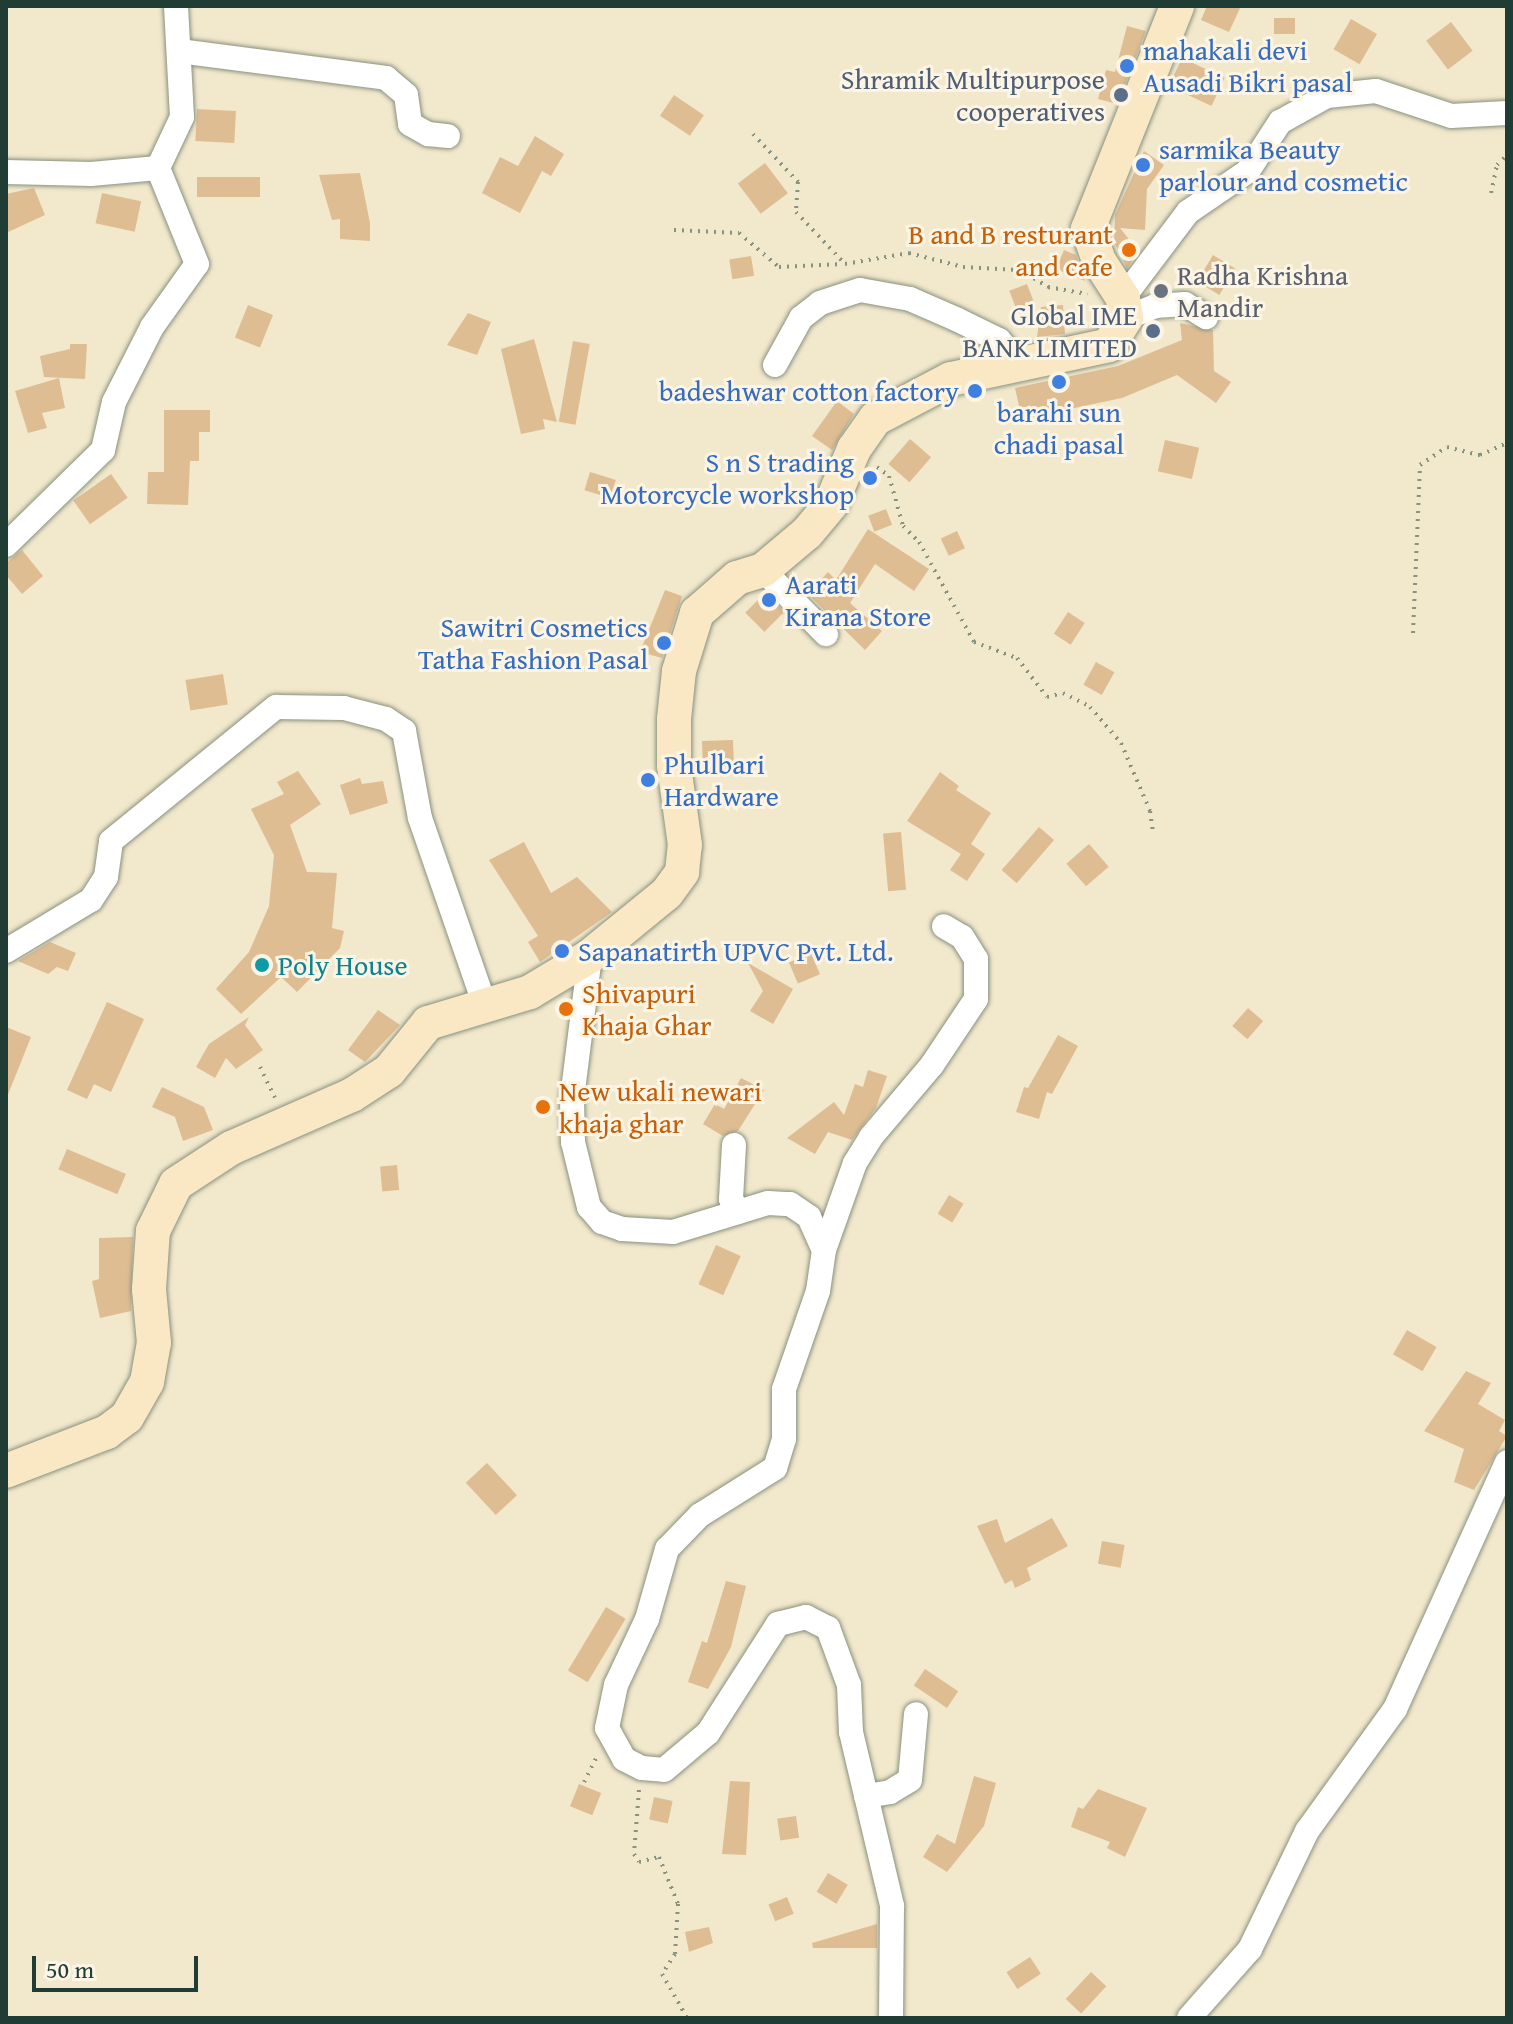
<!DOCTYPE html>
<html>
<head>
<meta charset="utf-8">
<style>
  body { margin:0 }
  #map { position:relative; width:1513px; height:2024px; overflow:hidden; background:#f2e8cc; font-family:"Gentium Book Plus",serif }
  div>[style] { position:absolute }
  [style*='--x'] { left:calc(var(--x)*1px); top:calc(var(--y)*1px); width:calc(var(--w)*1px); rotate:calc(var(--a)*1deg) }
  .building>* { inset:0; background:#dfbd93; transform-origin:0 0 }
  .path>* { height:4px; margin-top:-2px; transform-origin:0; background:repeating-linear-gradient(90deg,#889280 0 2px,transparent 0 8px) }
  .roads { filter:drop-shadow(0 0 2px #889280) drop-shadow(0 0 2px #889280) }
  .street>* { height:24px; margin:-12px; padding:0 12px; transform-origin:12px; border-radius:12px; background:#fff }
  .secondary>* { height:34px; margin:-17px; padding:0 17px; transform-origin:17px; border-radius:17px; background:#fae7c3 }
  .dots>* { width:22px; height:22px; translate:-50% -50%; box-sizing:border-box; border:4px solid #fcf5e5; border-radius:50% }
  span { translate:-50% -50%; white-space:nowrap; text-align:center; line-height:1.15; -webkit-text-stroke:6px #fcf5e5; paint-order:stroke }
  .shop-label { font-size:28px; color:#366cbe }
  .left { translate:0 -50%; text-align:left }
  .right { translate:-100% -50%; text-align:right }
  .service-label { font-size:28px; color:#4e5e75 }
  .food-label { font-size:28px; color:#c56008 }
  .worship-label { font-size:28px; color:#5b616d }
  .culture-label { font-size:28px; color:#0d838f }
  .frame { position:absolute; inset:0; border:8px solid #1f3d34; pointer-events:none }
  .scale { position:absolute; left:32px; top:1956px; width:166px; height:36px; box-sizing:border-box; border:4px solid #1f3d34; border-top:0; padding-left:10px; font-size:24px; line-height:28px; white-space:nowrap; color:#1f3d34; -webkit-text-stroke:6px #fcf5e5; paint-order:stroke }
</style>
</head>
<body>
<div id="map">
  <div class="building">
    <i style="clip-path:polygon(1207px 6px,1241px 6px,1229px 32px,1201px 20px)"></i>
    <i style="left:1274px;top:18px;width:21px;height:16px"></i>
    <i style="left:1351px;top:19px;width:30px;height:35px;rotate:30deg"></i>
    <i style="left:1451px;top:22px;width:36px;height:31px;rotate:53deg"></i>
    <i style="clip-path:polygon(1127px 26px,1146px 31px,1117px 104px,1098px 99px,1106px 70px,1115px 72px)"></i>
    <i style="left:1182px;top:58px;width:47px;height:31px;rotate:25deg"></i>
    <i style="left:674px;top:95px;width:36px;height:25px;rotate:34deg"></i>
    <i style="left:197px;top:109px;width:39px;height:32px;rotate:3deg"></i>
    <i style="clip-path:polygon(535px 136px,564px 154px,551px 176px,542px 171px,520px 213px,482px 193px,500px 157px,518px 166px)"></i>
    <i style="clip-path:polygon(1144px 151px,1164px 165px,1147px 189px,1145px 230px,1120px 228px,1139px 252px,1127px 268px,1114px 242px,1115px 215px)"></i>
    <i style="left:765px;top:163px;width:38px;height:34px;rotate:53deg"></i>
    <i style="clip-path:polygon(360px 173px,370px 223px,370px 241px,340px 239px,340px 219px,332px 220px,319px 175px)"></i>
    <i style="left:260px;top:177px;width:20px;height:63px;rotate:90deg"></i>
    <i style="clip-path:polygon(34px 188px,45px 215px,6px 233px,6px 194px)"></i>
    <i style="left:102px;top:193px;width:40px;height:31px;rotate:12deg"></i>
    <i style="clip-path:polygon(1064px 250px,1076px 255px,1085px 281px,1056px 269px)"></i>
    <i style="left:1213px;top:255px;width:26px;height:31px;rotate:31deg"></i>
    <i style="left:751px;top:256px;width:20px;height:22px;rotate:81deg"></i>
    <i style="left:1027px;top:284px;width:22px;height:19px;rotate:69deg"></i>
    <i style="left:248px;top:305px;width:27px;height:35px;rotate:22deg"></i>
    <i style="clip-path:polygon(1063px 305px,1065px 334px,1037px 337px,1041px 307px)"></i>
    <i style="clip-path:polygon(468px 313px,491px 322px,477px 355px,447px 345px)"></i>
    <i style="clip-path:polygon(1180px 323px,1213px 330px,1214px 371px,1231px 382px,1216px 403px,1177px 375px,1122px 398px,1022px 419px,1015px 388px,1118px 366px,1182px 340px)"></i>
    <i style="clip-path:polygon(534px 339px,557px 422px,543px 419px,545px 429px,521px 434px,501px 349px)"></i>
    <i style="left:573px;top:341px;width:17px;height:82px;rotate:10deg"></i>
    <i style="clip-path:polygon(70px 344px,87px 344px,85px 379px,44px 377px,40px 356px,70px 349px)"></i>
    <i style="clip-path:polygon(59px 378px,65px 408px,42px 413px,47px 428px,28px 433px,15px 391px)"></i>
    <i style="clip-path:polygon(837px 401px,854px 414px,832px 450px,812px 436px)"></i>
    <i style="clip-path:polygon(164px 410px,210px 410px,210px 432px,199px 432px,199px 461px,190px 461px,188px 505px,147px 504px,148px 472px,164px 472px)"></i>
    <i style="left:910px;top:439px;width:28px;height:33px;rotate:41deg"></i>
    <i style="left:1165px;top:440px;width:35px;height:32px;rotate:13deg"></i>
    <i style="left:590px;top:472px;width:27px;height:19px;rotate:17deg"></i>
    <i style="left:111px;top:474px;width:29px;height:46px;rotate:55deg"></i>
    <i style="left:886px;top:509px;width:17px;height:19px;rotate:69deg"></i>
    <i style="clip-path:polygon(868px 529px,929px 569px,914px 591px,875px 564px,850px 603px,882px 631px,865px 650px,808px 594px,828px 572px,836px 580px)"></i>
    <i style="left:957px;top:531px;width:19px;height:18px;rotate:65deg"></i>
    <i style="clip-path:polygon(22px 550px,43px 576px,22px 594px,6px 575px,6px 563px)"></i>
    <i style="clip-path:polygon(665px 590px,682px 596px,662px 658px,640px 652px)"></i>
    <i style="left:765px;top:593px;width:27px;height:28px;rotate:45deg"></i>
    <i style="left:1068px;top:612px;width:20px;height:26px;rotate:33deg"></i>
    <i style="left:1096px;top:662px;width:21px;height:26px;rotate:29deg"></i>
    <i style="left:223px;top:674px;width:31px;height:38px;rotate:81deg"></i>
    <i style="left:733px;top:740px;width:27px;height:31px;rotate:88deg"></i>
    <i style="clip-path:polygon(298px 771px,321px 804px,290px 825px,307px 872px,337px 873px,332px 928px,344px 931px,340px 948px,297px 992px,281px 977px,241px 1014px,216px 989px,249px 952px,269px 906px,274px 855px,251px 809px,284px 794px,277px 782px)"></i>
    <i style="clip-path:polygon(940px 772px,959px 786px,956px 790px,991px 813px,971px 844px,985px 854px,967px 881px,950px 870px,961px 854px,907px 821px)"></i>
    <i style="clip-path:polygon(360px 778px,362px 784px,383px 781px,388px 803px,350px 815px,340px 785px)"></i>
    <i style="left:1039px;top:827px;width:20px;height:57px;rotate:41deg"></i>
    <i style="left:901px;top:832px;width:58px;height:18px;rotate:85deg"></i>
    <i style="clip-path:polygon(524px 842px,551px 893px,577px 877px,612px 912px,540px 962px,528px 942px,538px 936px,489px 860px)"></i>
    <i style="left:1089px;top:844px;width:30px;height:30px;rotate:49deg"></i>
    <i style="clip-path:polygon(50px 942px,76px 953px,68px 971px,57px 967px,48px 974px,18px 961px)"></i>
    <i style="left:811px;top:953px;width:23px;height:24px;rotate:67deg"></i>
    <i style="clip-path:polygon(748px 963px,793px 989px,773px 1024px,750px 1011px,763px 991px)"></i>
    <i style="clip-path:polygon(107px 1002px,144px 1019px,111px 1092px,94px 1084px,87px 1099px,67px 1090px)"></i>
    <i style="left:1248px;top:1008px;width:20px;height:24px;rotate:41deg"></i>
    <i style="clip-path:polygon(378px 1010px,400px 1025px,365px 1062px,348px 1050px)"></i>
    <i style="clip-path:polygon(249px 1017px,245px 1025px,263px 1050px,236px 1069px,226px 1058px,215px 1078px,196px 1067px,209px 1044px)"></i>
    <i style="clip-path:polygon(6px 1027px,31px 1037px,7px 1097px,6px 1097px)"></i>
    <i style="clip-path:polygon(1058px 1035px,1078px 1046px,1052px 1094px,1047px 1092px,1039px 1119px,1016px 1112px,1024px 1087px,1028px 1088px)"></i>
    <i style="clip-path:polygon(868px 1070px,887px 1076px,876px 1108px,852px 1140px,828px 1132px,815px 1154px,787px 1138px,834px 1102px,844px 1115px,855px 1084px,863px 1087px)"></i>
    <i style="clip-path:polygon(741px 1078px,764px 1090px,738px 1131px,723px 1136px,703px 1124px,715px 1104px,724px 1109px)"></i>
    <i style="clip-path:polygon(162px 1087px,204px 1107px,213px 1130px,183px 1141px,175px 1117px,152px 1107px)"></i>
    <i style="left:67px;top:1149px;width:64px;height:22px;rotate:23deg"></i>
    <i style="left:397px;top:1165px;width:25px;height:17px;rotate:85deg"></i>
    <i style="left:949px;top:1195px;width:17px;height:22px;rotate:31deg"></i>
    <i style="clip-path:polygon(133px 1237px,131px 1311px,100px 1318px,92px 1281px,99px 1279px,99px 1238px)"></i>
    <i style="left:716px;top:1245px;width:27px;height:43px;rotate:24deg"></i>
    <i style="left:1407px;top:1330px;width:34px;height:28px;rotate:30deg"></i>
    <i style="clip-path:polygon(1466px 1371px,1491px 1383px,1478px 1404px,1505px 1420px,1499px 1431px,1507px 1436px,1474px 1490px,1454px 1482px,1464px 1449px,1424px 1431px)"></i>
    <i style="left:487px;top:1463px;width:44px;height:29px;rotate:47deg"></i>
    <i style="clip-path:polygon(1052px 1518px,1068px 1546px,1027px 1568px,1031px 1580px,1015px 1588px,1012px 1580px,1005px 1584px,977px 1526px,997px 1519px,1005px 1543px)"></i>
    <i style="left:1102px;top:1541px;width:23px;height:23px;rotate:10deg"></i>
    <i style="clip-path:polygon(726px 1581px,746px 1586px,731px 1647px,708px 1689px,688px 1682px,702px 1641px,707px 1643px)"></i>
    <i style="left:606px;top:1607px;width:23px;height:74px;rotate:31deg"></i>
    <i style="left:925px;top:1669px;width:40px;height:20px;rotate:34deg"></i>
    <i style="clip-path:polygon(974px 1776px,996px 1783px,984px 1826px,947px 1872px,923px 1857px,937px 1834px,955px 1844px)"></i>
    <i style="clip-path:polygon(730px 1781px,750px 1782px,746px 1855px,722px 1854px)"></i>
    <i style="left:579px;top:1784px;width:24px;height:24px;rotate:22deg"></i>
    <i style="clip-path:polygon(1098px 1789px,1147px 1808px,1125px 1857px,1107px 1848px,1110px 1842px,1071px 1827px,1078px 1807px,1083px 1809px)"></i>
    <i style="left:654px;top:1797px;width:19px;height:23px;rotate:12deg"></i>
    <i style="left:796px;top:1816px;width:22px;height:19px;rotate:82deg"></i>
    <i style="left:828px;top:1873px;width:23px;height:22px;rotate:31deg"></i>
    <i style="left:787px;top:1897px;width:18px;height:20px;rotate:68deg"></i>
    <i style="clip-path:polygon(877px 1924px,877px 1948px,813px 1948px,812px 1943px)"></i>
    <i style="clip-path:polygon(709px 1927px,713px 1943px,689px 1952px,685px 1932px)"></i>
    <i style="left:1030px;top:1957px;width:20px;height:28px;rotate:57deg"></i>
    <i style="left:1091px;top:1972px;width:21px;height:37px;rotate:43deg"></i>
  </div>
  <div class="path">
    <i style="--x:753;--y:134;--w:66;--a:46.8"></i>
    <i style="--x:798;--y:182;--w:30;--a:94"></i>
    <i style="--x:796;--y:212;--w:71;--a:46.7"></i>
    <i style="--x:845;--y:264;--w:65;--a:-9.8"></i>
    <i style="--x:909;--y:253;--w:56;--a:14.5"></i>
    <i style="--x:963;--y:267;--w:57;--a:3"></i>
    <i style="--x:1020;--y:270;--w:33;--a:31"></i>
    <i style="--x:1048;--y:287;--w:40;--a:10"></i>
    <i style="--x:1491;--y:193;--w:29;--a:-78"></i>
    <i style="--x:1497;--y:165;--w:14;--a:-45"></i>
    <i style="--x:674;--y:230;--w:65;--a:2.6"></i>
    <i style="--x:739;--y:233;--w:52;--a:40.4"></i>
    <i style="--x:779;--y:267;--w:64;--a:-2.7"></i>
    <i style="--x:877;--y:467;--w:15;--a:37"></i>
    <i style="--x:889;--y:476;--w:52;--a:74.4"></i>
    <i style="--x:903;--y:526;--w:23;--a:45"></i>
    <i style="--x:919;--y:542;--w:114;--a:61.2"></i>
    <i style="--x:974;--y:642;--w:46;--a:20.4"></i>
    <i style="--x:1017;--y:658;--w:49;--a:52.4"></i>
    <i style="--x:1047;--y:697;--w:16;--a:-14"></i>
    <i style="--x:1063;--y:693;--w:30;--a:27"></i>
    <i style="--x:1090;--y:707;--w:48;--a:49.3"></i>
    <i style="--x:1121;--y:743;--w:74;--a:66.9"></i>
    <i style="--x:1150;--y:811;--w:22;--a:82"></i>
    <i style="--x:1413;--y:633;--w:168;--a:-87.6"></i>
    <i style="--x:1420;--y:465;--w:32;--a:-34"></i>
    <i style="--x:1447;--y:447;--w:34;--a:14"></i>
    <i style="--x:1480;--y:455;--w:30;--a:-24"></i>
    <i style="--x:260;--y:1067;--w:34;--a:64"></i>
    <i style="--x:584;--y:1782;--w:28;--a:-63"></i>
    <i style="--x:639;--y:1790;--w:64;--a:94.5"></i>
    <i style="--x:634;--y:1854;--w:9;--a:58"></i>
    <i style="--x:639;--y:1862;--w:21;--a:-14"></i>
    <i style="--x:659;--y:1857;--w:51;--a:68"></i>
    <i style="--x:678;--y:1904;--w:50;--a:93.4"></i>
    <i style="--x:675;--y:1954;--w:24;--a:123"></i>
    <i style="--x:662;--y:1974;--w:51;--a:60.4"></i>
  </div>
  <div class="roads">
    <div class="street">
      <i style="--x:179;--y:51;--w:209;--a:7.4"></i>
      <i style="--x:386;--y:78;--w:26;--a:40"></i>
      <i style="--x:406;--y:95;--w:29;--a:82"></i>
      <i style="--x:410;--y:124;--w:21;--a:29"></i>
      <i style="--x:428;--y:134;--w:20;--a:6"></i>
      <i style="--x:6;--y:172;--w:85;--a:1.3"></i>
      <i style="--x:91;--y:174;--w:67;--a:-5.1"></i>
      <i style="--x:1123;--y:298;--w:108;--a:-52.9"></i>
      <i style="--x:1188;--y:212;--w:73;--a:-34.3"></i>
      <i style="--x:1248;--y:171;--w:59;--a:-56.9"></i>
      <i style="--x:1280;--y:122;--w:54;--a:-29"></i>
      <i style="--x:1327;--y:96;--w:49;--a:-5.8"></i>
      <i style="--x:1376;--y:91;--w:79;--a:18.4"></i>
      <i style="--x:1451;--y:116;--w:56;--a:-3.1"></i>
      <i style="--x:1126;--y:318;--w:31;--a:-22"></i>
      <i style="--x:1155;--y:306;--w:30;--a:-4"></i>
      <i style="--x:1185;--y:304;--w:25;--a:32"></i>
      <i style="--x:775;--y:365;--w:54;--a:-61"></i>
      <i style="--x:801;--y:318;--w:24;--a:-38"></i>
      <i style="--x:820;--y:303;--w:42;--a:-18"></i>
      <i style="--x:860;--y:290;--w:51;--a:10.2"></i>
      <i style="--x:910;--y:299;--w:52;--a:23.6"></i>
      <i style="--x:958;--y:320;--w:46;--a:26"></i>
      <i style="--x:999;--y:340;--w:32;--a:49"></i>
      <i style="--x:6;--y:545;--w:136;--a:-44.4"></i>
      <i style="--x:103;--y:450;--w:49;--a:-77.1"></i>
      <i style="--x:114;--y:402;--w:84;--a:-63.1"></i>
      <i style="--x:152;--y:327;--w:77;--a:-54.5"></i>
      <i style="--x:197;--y:264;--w:104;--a:-112.1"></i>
      <i style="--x:158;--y:168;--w:56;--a:-64.8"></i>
      <i style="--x:182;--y:117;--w:111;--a:-93.1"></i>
      <i style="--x:763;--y:570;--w:90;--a:45.5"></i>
      <i style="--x:6;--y:951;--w:99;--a:-31"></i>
      <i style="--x:91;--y:900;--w:27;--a:-57"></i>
      <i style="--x:106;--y:877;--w:36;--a:-82"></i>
      <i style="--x:111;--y:841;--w:213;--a:-39.1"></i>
      <i style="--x:276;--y:707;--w:68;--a:0.8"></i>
      <i style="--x:344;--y:708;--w:43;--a:14.7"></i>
      <i style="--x:386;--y:719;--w:22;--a:34"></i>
      <i style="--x:404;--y:731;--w:88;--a:79.6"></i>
      <i style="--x:420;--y:818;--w:199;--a:70.9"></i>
      <i style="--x:590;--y:956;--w:144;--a:97.2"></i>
      <i style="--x:572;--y:1099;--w:43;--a:88.7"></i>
      <i style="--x:573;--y:1142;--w:67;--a:76.2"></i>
      <i style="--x:589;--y:1207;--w:20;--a:49"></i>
      <i style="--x:602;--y:1222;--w:21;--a:19"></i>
      <i style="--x:622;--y:1229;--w:51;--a:3.4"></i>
      <i style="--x:673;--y:1232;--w:99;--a:-17"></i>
      <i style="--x:768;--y:1203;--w:22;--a:3"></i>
      <i style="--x:790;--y:1204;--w:23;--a:34"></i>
      <i style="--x:809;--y:1217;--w:36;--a:66"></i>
      <i style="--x:824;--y:1250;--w:41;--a:98.3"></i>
      <i style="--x:818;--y:1291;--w:104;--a:109.1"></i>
      <i style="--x:784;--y:1389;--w:50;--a:90"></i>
      <i style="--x:784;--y:1439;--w:30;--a:107"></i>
      <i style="--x:775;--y:1468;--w:89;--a:147.9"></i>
      <i style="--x:700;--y:1515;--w:47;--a:134.1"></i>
      <i style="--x:667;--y:1549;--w:73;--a:105.9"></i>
      <i style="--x:647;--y:1619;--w:73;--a:115.2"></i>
      <i style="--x:616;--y:1685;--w:44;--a:101.8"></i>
      <i style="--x:607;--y:1728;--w:35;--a:61"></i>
      <i style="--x:624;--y:1759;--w:20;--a:27"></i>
      <i style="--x:642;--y:1768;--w:22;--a:5"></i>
      <i style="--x:664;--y:1770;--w:57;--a:-40.1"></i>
      <i style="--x:708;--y:1733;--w:130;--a:-57.3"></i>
      <i style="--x:778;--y:1624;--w:29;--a:-14"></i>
      <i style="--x:806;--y:1617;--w:25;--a:27"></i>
      <i style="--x:828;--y:1628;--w:61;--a:69.8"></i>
      <i style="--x:849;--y:1685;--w:47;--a:87.6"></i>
      <i style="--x:851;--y:1732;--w:179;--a:76.7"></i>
      <i style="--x:892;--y:1906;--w:112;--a:90.5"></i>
      <i style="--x:734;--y:1145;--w:54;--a:93.2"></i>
      <i style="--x:731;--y:1199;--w:15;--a:62"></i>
      <i style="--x:824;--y:1250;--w:92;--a:-70.4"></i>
      <i style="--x:855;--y:1163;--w:31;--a:-58"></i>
      <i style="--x:871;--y:1137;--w:94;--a:-49.7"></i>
      <i style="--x:932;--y:1065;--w:79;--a:-56.3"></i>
      <i style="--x:976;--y:999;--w:40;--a:-90"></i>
      <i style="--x:976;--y:959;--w:26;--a:-122"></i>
      <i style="--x:962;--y:937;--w:21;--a:-149"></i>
      <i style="--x:866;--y:1796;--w:24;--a:-9"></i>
      <i style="--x:890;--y:1792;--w:23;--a:-31"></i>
      <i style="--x:910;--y:1780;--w:66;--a:-84.8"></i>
      <i style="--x:1189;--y:2018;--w:92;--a:-48.5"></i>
      <i style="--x:1250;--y:1949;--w:131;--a:-64.2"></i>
      <i style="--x:1307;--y:1831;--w:150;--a:-54.2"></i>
      <i style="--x:1395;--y:1709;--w:271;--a:-65.6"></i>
    </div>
    <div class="secondary">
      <i style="--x:6;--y:1471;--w:108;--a:-21.1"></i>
      <i style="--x:107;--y:1432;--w:25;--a:-37"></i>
      <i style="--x:127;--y:1417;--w:40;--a:-60.3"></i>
      <i style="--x:147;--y:1382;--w:40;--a:-80"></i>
      <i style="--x:154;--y:1343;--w:54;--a:-95.3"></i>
      <i style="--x:149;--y:1289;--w:58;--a:-86.1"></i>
      <i style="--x:153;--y:1231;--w:52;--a:-63.9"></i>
      <i style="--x:176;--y:1184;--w:66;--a:-33.2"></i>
      <i style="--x:231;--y:1148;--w:132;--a:-23.7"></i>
      <i style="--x:352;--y:1095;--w:44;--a:-33"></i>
      <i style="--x:389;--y:1071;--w:62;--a:-50.9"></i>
      <i style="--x:428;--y:1023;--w:107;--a:-16.9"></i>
      <i style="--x:530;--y:992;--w:70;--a:-31"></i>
      <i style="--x:590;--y:956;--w:99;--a:-39.3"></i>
      <i style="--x:667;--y:893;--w:26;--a:-54"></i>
      <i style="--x:682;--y:872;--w:27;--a:-84"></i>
      <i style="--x:685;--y:845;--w:80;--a:-97.9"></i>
      <i style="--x:674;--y:766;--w:47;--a:-90"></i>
      <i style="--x:674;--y:719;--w:48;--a:-84.1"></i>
      <i style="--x:679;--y:671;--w:61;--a:-72.8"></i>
      <i style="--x:697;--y:613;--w:53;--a:-41.2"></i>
      <i style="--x:737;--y:578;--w:27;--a:-17"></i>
      <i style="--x:763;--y:570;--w:57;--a:-40.1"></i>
      <i style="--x:807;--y:533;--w:38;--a:-50"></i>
      <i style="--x:831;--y:504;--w:60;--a:-67.3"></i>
      <i style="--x:854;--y:449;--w:37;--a:-55"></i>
      <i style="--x:875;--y:419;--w:86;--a:-27.8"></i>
      <i style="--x:951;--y:379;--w:162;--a:-12.1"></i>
      <i style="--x:1109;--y:345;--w:32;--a:-58"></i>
      <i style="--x:1126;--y:318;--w:20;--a:-99"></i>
      <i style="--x:1123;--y:298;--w:44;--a:-123"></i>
      <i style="--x:1099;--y:261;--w:34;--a:-109"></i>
      <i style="--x:1088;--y:229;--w:240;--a:-68.2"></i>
    </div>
  </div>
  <div class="dots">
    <i style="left:1127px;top:66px;background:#3f7fe0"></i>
    <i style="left:1121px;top:95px;background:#5c6f8a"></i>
    <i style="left:1143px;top:165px;background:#3f7fe0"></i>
    <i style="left:1129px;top:250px;background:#e8710a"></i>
    <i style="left:1161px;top:291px;background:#6b7280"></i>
    <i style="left:1153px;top:331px;background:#5c6f8a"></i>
    <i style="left:1059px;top:382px;background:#3f7fe0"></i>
    <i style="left:975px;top:391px;background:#3f7fe0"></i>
    <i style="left:870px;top:478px;background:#3f7fe0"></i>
    <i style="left:769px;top:600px;background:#3f7fe0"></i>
    <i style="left:664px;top:643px;background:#3f7fe0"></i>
    <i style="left:648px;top:780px;background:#3f7fe0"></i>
    <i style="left:562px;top:951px;background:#3f7fe0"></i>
    <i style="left:262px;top:965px;background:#0f9aa8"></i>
    <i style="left:566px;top:1009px;background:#e8710a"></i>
    <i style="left:543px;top:1107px;background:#e8710a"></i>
  </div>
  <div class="shop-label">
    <span class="left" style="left:1143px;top:66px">mahakali devi<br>Ausadi Bikri pasal</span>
    <span class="left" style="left:1159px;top:165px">sarmika Beauty<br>parlour and cosmetic</span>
    <span class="right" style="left:959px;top:391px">badeshwar cotton factory</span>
    <span style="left:1059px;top:428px">barahi sun<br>chadi pasal</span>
    <span class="right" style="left:854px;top:478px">S n S trading<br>Motorcycle workshop</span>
    <span class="left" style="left:785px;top:600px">Aarati<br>Kirana Store</span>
    <span class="right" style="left:648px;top:643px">Sawitri Cosmetics<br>Tatha Fashion Pasal</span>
    <span class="left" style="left:664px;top:780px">Phulbari<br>Hardware</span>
    <span class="left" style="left:578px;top:951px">Sapanatirth UPVC Pvt. Ltd.</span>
  </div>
  <div class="service-label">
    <span class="right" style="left:1105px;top:95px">Shramik Multipurpose<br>cooperatives</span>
    <span class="right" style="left:1137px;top:331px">Global IME<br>BANK LIMITED</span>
  </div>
  <div class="food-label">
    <span class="right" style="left:1113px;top:250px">B and B resturant<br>and cafe</span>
    <span class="left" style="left:582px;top:1009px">Shivapuri<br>Khaja Ghar</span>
    <span class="left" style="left:559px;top:1107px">New ukali newari<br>khaja ghar</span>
  </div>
  <div class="worship-label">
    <span class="left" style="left:1177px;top:291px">Radha Krishna<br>Mandir</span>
  </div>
  <div class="culture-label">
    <span class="left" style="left:278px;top:965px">Poly House</span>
  </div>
  <div class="frame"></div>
  <div class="scale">50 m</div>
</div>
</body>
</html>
